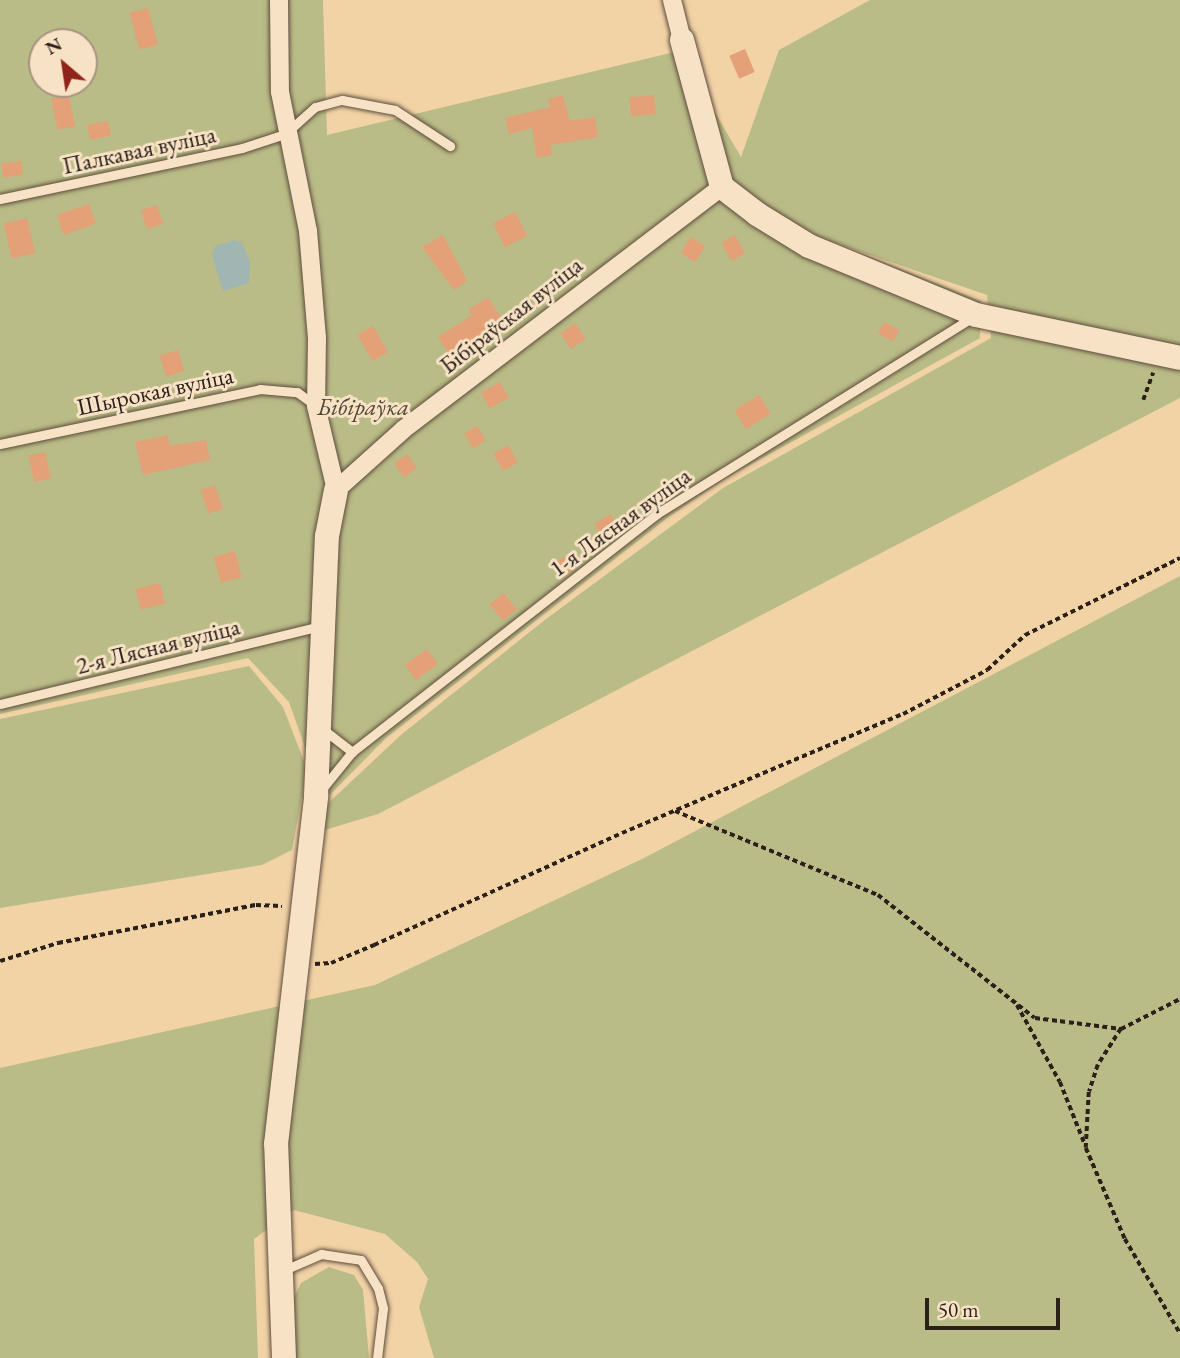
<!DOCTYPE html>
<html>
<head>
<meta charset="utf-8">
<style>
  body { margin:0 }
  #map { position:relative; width:1180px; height:1358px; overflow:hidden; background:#f2d3a6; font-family:"EB Garamond",serif }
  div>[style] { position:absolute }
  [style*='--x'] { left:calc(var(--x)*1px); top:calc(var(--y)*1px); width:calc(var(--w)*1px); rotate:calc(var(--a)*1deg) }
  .green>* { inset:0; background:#babc87 }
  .water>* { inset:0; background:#a1b5b3 }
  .building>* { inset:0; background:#e4a076; transform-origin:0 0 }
  .path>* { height:3.5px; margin-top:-1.75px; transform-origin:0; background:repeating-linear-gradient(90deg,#2c201b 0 5px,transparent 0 8.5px) }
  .roads { filter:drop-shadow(0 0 2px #5e4d3e) drop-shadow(0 0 2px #5e4d3e) }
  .lane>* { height:9px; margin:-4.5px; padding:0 4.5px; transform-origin:4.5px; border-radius:4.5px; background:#f7e2c5 }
  .street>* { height:18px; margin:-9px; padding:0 9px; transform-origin:9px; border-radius:9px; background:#f7e2c5 }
  .secondary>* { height:24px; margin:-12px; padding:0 12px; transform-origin:12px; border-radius:12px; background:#f7e2c5 }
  span { translate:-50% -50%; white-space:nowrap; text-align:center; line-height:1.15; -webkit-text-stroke:6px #f7e2c5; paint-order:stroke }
  .street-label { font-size:24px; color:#2c201b }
  .park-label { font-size:24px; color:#504736; font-style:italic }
  .north { position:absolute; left:28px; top:28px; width:70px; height:70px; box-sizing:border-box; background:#f7e2c5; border:2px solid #a69481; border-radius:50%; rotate:331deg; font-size:19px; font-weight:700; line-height:28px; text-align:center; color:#2c201b }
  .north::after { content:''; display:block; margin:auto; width:24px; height:32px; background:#8f2418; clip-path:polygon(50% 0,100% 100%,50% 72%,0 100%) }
  .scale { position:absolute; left:925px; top:1298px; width:135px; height:32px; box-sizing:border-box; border:4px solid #2c201b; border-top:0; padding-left:9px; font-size:21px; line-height:24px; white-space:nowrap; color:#2c201b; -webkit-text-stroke:5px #f7e2c5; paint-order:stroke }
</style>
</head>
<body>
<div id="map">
  <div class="green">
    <i style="clip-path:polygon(evenodd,0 0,323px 0,327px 135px,679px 51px,741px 157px,779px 50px,870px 0,1180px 0,1180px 398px,378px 814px,318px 832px,324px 807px,402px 734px,546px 619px,723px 488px,991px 338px,987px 295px,832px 242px,981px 301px,980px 338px,726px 478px,666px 519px,386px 738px,324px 801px,289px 702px,248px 658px,0 714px,0 0,42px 42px,84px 42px,84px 84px,42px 84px,42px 42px)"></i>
    <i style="clip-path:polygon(1180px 576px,1180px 1358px,434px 1358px,419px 1307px,428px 1279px,417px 1262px,385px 1234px,294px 1210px,254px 1239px,258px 1358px,0 1358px,0 1068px,375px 985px,644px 858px)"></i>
    <i style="clip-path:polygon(249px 666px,283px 707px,307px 769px,292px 850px,262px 865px,0 908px,0 719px)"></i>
    <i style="clip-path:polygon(329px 1267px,354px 1275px,363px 1290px,369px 1358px,293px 1358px,294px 1297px,301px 1283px)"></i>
  </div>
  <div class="water">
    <i style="clip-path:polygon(235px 240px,242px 243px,250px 262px,249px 283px,223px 291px,212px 255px,215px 246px)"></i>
  </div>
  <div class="building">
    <i style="left:148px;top:8px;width:38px;height:19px;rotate:75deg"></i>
    <i style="left:745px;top:49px;width:25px;height:17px;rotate:67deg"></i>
    <i style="left:69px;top:95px;width:32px;height:18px;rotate:79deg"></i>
    <i style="clip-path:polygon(563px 95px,570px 121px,595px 117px,598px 137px,551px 145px,552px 155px,537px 158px,532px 128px,509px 134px,505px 118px,550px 107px,548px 99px)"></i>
    <i style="left:654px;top:95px;width:19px;height:25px;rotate:84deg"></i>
    <i style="left:108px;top:121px;width:15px;height:21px;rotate:79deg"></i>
    <i style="left:21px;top:161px;width:14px;height:20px;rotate:82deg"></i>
    <i style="left:89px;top:204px;width:21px;height:34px;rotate:71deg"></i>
    <i style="left:157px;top:205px;width:20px;height:17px;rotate:72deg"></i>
    <i style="left:515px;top:212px;width:27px;height:25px;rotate:63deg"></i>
    <i style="left:27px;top:218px;width:36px;height:24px;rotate:77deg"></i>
    <i style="clip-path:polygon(443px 235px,467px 281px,454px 290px,422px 247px)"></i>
    <i style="left:735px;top:235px;width:21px;height:16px;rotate:61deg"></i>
    <i style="left:691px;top:237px;width:17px;height:19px;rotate:33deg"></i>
    <i style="clip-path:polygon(488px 297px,506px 326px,462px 357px,456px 348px,448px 353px,438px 337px,472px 315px,469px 309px)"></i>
    <i style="left:884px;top:322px;width:17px;height:13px;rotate:28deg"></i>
    <i style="left:575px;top:323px;width:19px;height:18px;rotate:55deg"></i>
    <i style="left:373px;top:326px;width:30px;height:18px;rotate:60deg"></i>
    <i style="left:178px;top:350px;width:22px;height:19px;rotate:74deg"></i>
    <i style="left:500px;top:382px;width:18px;height:22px;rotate:61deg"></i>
    <i style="left:759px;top:395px;width:22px;height:29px;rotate:58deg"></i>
    <i style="left:477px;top:426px;width:17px;height:15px;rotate:59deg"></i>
    <i style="clip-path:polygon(168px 435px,170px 446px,206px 440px,210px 460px,143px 475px,135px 442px)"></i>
    <i style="left:508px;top:445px;width:20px;height:17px;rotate:60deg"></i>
    <i style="left:45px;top:452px;width:27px;height:17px;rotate:77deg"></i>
    <i style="left:407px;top:454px;width:17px;height:16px;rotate:54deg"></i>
    <i style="left:215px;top:485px;width:25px;height:15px;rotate:72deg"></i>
    <i style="left:610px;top:514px;width:22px;height:19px;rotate:56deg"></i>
    <i style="left:235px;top:551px;width:27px;height:22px;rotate:75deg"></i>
    <i style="left:567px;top:555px;width:16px;height:17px;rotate:55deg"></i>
    <i style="left:160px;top:583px;width:21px;height:25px;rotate:76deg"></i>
    <i style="left:503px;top:593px;width:21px;height:18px;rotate:49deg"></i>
    <i style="left:427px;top:649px;width:19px;height:27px;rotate:55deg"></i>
  </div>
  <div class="path">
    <i style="--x:1143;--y:400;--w:29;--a:-70"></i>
    <i style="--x:675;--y:811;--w:220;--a:22.5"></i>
    <i style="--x:878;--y:895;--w:199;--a:38.1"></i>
    <i style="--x:1035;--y:1018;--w:87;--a:7.3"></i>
    <i style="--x:1121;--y:1029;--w:66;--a:-27"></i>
    <i style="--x:0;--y:961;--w:61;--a:-17.2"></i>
    <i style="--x:58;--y:943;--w:202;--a:-10.9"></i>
    <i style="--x:256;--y:905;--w:26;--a:2"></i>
    <i style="--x:315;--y:964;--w:16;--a:-4"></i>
    <i style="--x:331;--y:963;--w:47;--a:-22.7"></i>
    <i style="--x:374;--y:945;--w:272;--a:-24.3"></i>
    <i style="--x:622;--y:833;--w:305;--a:-23"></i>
    <i style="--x:903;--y:714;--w:95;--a:-27.6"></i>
    <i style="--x:987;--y:670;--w:52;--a:-42.6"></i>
    <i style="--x:1025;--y:635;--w:173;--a:-26.4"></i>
    <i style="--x:1017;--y:1005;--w:88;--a:60.8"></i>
    <i style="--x:1060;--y:1082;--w:65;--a:68.2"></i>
    <i style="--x:1121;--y:1029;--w:43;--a:122.6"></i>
    <i style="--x:1098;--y:1065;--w:28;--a:108"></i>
    <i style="--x:1089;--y:1092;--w:56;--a:93.1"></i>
    <i style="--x:1086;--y:1148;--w:99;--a:66.8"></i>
    <i style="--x:1125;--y:1239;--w:109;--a:59.7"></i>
  </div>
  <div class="roads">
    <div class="lane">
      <i style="--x:0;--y:199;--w:247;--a:-11.9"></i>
      <i style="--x:242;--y:148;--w:45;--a:-18"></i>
      <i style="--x:285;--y:134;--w:40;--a:-42"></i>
      <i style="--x:315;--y:107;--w:28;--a:-15"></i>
      <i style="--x:342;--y:100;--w:54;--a:10.7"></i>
      <i style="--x:395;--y:110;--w:66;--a:33.2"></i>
      <i style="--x:0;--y:444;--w:266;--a:-11.9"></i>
      <i style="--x:260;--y:389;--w:37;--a:5"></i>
      <i style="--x:297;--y:392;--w:24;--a:36"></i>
      <i style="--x:0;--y:704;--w:329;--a:-13.7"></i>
      <i style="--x:324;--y:730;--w:36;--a:38"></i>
      <i style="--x:322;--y:789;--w:48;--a:-51"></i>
      <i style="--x:352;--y:752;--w:388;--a:-38"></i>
      <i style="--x:658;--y:513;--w:369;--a:-31.9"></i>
      <i style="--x:282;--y:1271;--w:43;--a:-23.6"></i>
      <i style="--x:321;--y:1254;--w:40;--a:8.5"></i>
      <i style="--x:361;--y:1260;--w:33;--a:59"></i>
      <i style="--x:378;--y:1288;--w:21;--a:76"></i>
      <i style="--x:383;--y:1308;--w:50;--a:96.8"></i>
    </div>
    <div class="street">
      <i style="--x:279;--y:0;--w:92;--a:89.4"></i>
      <i style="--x:280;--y:92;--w:142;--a:78.6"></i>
      <i style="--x:308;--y:231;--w:107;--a:85.2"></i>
      <i style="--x:317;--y:338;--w:68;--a:90.8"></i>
      <i style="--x:316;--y:406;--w:86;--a:76.6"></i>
      <i style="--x:336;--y:490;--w:91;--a:-41.9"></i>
      <i style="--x:404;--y:429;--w:400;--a:-37.3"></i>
      <i style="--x:672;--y:0;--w:41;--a:76"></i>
    </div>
    <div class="secondary">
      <i style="--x:682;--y:40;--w:152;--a:74.8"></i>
      <i style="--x:722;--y:187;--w:44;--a:37.6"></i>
      <i style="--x:757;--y:214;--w:61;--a:31.6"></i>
      <i style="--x:809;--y:246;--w:181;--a:22.4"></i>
      <i style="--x:976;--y:315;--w:208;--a:11.9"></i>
      <i style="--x:284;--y:1358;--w:214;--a:-92.1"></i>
      <i style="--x:276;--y:1144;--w:350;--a:-83.4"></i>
      <i style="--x:316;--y:796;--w:260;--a:-87.6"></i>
      <i style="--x:327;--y:536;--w:47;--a:-78.9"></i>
    </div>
  </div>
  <div class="street-label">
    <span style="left:139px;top:150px;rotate:-12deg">Палкавая вуліца</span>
    <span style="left:511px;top:315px;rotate:-38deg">Бібіраўская вуліца</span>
    <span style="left:155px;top:391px;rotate:-12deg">Шырокая вуліца</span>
    <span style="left:620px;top:522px;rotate:-36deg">1-я Лясная вуліца</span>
    <span style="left:158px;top:646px;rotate:-14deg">2-я Лясная вуліца</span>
  </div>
  <div class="park-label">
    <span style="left:363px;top:407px">Бібіраўка</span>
  </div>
  <div class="north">N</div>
  <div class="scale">50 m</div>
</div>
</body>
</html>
